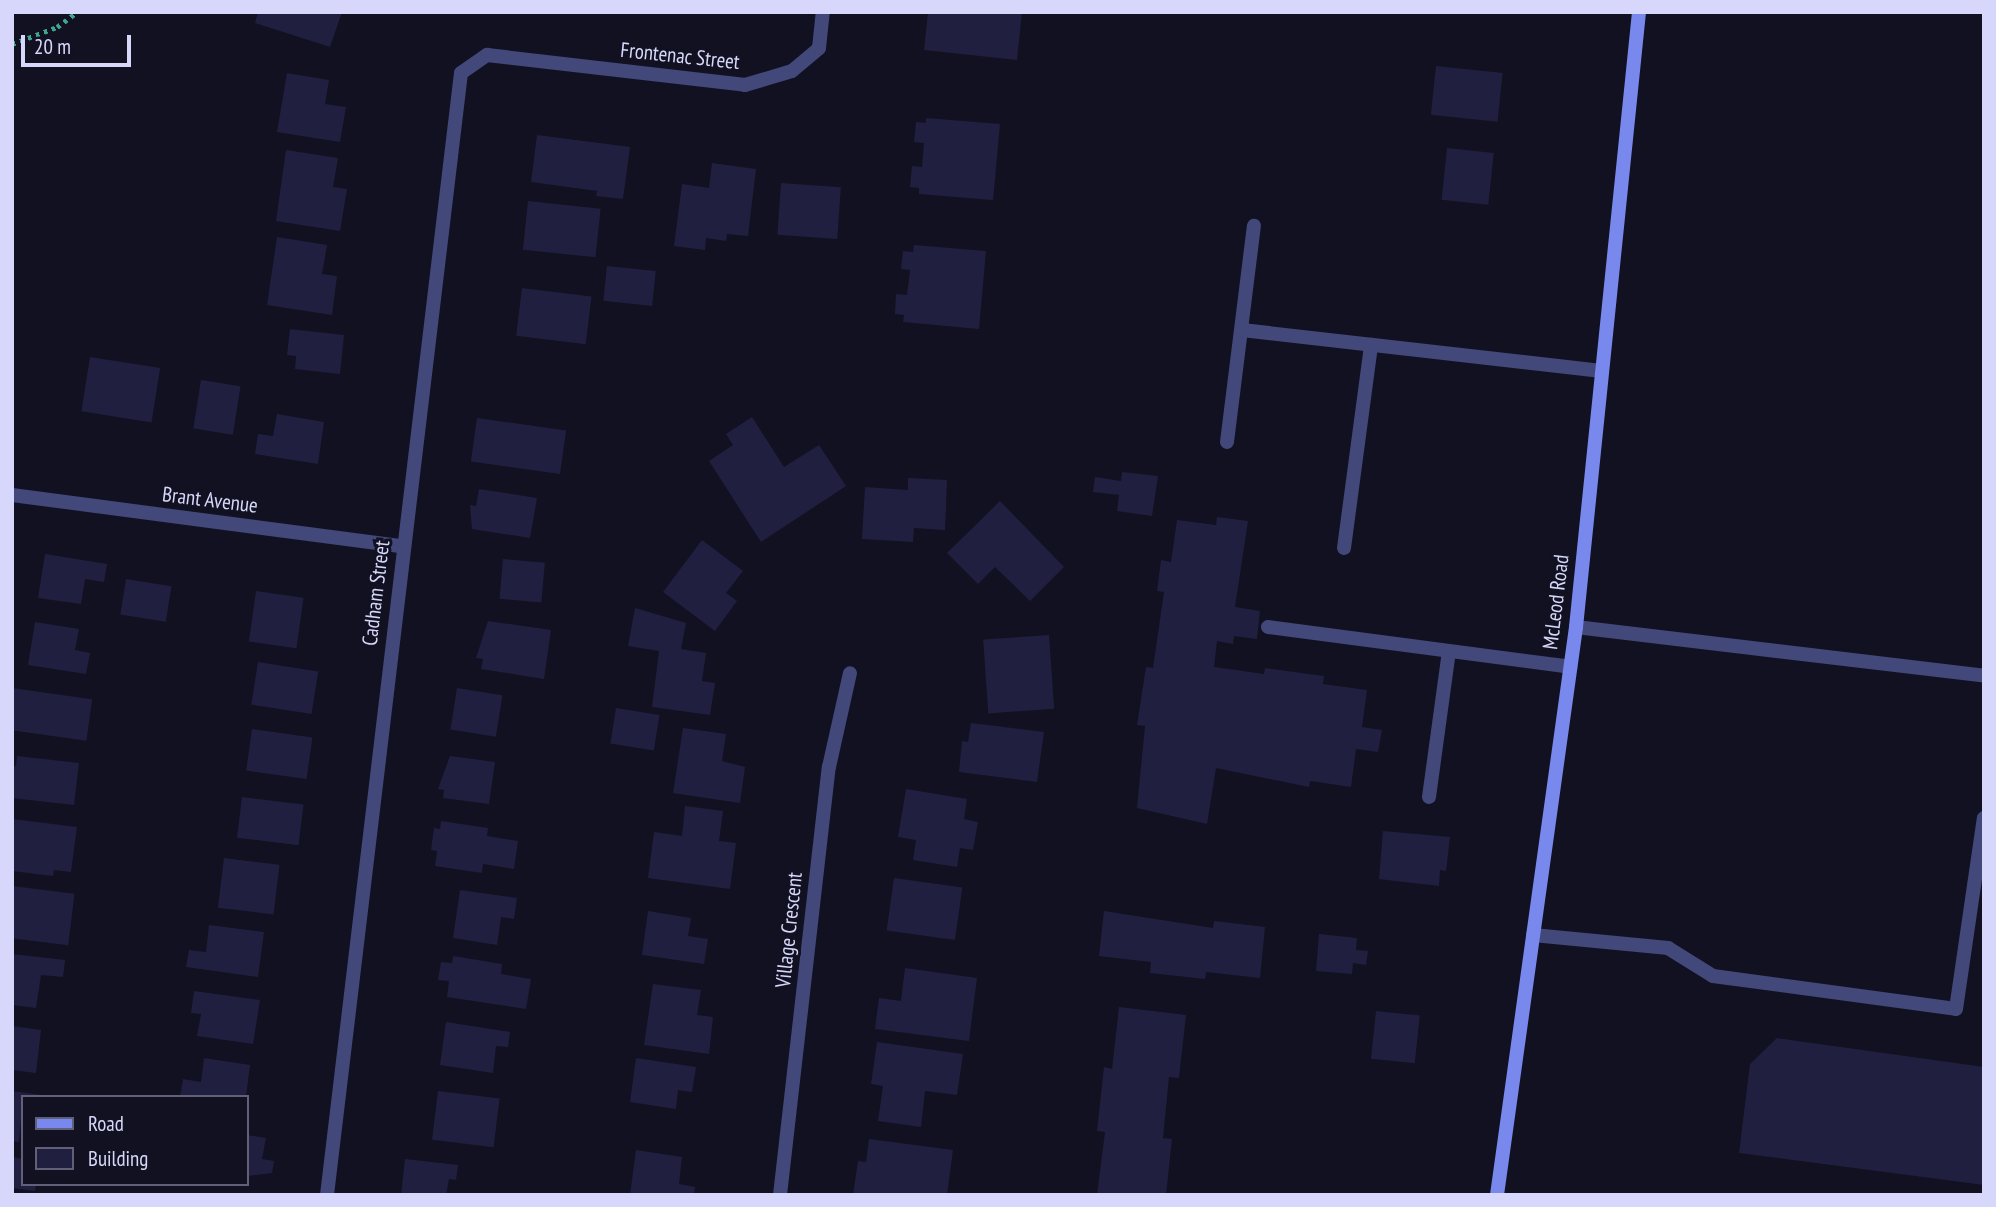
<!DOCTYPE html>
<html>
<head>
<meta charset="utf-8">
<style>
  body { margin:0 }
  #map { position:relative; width:1996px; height:1207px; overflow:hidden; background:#111121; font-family:"PT Sans Narrow",sans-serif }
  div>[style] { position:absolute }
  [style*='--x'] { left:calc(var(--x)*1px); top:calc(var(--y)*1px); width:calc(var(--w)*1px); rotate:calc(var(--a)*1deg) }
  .building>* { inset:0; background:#211f40; transform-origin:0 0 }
  .path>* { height:4.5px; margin-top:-2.25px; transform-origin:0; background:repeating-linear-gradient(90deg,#3ea590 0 3.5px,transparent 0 8.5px) }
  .lane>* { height:14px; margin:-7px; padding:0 7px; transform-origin:7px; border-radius:7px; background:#42487a }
  .street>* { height:14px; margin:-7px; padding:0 7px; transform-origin:7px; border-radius:7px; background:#42487a }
  .secondary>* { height:14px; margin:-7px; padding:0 7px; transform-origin:7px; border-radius:7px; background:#7988ed }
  span { translate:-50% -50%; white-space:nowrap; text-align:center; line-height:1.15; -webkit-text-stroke:6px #111121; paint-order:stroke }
  .street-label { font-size:21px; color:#d6d7fa }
  .frame { position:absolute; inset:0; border:14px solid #d6d7fa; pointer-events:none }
  .legend { position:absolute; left:21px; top:1095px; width:228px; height:91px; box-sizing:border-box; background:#111121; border:2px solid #606078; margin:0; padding:9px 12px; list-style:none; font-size:21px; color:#d6d7fa }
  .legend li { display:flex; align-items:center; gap:14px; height:35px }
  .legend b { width:35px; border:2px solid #606078 }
  .scale { position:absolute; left:21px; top:35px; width:110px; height:32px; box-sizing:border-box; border:4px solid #d6d7fa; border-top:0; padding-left:9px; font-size:21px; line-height:24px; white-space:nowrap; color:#d6d7fa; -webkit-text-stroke:5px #111121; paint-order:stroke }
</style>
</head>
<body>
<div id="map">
  <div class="building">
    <i style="clip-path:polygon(258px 12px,342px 12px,330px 47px,255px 23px)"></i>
    <i style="clip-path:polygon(928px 12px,1022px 12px,1017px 60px,924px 50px)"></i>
    <i style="left:1436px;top:66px;width:67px;height:49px;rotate:6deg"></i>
    <i style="clip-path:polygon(287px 73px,329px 80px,325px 104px,346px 107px,340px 142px,277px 132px)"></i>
    <i style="clip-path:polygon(926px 118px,1000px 124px,993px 200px,919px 194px,919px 188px,910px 187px,912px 166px,922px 167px,924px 143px,914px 142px,916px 122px,926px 123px)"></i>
    <i style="clip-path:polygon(537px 135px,630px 147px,623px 199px,596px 196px,597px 191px,531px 182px)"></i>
    <i style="left:1447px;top:148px;width:47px;height:52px;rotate:6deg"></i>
    <i style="clip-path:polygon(286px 150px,338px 158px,333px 187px,347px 189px,340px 231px,276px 221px)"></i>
    <i style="clip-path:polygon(712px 163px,756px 169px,748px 236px,727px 234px,726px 241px,706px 238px,705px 250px,674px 246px,682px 184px,709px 188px)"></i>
    <i style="left:781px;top:183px;width:60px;height:52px;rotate:4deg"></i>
    <i style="left:528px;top:201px;width:73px;height:49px;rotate:6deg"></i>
    <i style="clip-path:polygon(277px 237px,327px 245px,322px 274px,337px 276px,332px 315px,267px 305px)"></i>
    <i style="clip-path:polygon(914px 245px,986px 251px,979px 329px,903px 322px,904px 315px,895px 314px,896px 294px,907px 295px,910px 270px,901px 269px,903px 251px,913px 252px)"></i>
    <i style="left:607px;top:266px;width:49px;height:35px;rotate:6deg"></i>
    <i style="left:522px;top:288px;width:70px;height:48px;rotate:7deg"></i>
    <i style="clip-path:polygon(290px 329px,344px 335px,340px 374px,295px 369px,296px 356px,287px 355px)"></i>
    <i style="left:90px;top:357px;width:71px;height:55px;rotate:9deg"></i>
    <i style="left:201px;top:380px;width:40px;height:49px;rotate:9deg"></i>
    <i style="clip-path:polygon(277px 414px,324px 422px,318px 464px,255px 454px,258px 434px,273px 436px)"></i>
    <i style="clip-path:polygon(752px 417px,784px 467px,819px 445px,846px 486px,761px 542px,709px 461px,733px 445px,726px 434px)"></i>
    <i style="left:477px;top:418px;width:90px;height:44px;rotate:8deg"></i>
    <i style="clip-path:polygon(1122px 472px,1158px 476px,1152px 516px,1117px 511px,1119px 495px,1093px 492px,1095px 477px,1121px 481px)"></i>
    <i style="clip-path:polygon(908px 478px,947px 480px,945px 530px,914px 528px,913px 542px,862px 539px,865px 487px,908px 490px)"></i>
    <i style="clip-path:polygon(479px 489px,537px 498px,530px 538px,472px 529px,470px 505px,476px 506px)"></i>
    <i style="clip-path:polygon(1000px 501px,1064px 567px,1030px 601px,995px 567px,978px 584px,947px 553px)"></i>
    <i style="clip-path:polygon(1217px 517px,1248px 521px,1235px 607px,1260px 611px,1257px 639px,1234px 636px,1233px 644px,1217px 641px,1214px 667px,1264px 674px,1265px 668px,1324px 676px,1323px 684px,1367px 690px,1362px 727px,1382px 730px,1378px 752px,1356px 749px,1351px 787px,1310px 781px,1309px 787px,1216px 768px,1207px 824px,1137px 808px,1145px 726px,1137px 725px,1146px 667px,1153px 668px,1164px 592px,1157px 591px,1161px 560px,1171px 562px,1177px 520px,1216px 525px)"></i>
    <i style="clip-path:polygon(702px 540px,743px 571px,726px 593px,737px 601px,715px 631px,663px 592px)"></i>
    <i style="clip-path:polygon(45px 554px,107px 564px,104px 582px,85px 579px,81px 604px,38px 598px)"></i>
    <i style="left:503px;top:559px;width:42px;height:40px;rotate:5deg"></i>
    <i style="left:126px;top:579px;width:46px;height:36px;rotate:9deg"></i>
    <i style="left:256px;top:591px;width:48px;height:51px;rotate:8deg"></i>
    <i style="clip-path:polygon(635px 608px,686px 623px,681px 649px,706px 653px,702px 681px,715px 683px,710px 715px,652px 707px,659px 651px,628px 646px)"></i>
    <i style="clip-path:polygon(488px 621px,551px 630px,544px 679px,481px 669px,483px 659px,476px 658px)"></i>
    <i style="clip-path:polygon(35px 622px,79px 629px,75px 650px,90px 653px,86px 674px,28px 665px)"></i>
    <i style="left:1049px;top:635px;width:74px;height:66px;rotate:86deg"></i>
    <i style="left:258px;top:662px;width:61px;height:43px;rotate:9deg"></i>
    <i style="left:12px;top:688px;width:81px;height:42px;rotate:8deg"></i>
    <i style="left:457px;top:688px;width:46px;height:42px;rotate:9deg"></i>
    <i style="left:616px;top:708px;width:44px;height:36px;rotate:9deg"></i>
    <i style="clip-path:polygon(971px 723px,1044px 732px,1037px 782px,959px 772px,962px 741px,968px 742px)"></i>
    <i style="clip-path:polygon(683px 728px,726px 734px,722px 761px,745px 767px,740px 803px,673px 793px)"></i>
    <i style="left:252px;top:729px;width:61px;height:42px;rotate:8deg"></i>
    <i style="clip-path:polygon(17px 756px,79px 763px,74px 805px,12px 798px,12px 765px,16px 766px)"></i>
    <i style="clip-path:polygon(450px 756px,495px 762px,489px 804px,443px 798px,444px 790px,438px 789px)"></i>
    <i style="clip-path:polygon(906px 789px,967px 799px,964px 819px,978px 822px,973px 850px,960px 848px,957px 867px,913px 860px,916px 840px,898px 837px)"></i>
    <i style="left:242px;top:797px;width:62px;height:41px;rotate:7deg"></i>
    <i style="clip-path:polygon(685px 806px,723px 811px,719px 841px,736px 843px,730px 889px,648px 878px,654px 832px,682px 836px)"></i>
    <i style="clip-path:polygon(12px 819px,77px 827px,71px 872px,54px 870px,53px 876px,12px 871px)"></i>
    <i style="clip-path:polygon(441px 821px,488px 828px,487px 836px,518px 841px,514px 869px,483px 864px,482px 873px,435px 866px,437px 851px,431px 850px,434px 828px,440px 829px)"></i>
    <i style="clip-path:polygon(1383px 831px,1450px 837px,1446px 871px,1440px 870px,1439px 886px,1379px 879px)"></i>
    <i style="left:224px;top:858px;width:56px;height:50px;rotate:7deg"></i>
    <i style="left:894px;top:878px;width:69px;height:53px;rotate:8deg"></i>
    <i style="left:12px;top:886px;width:63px;height:52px;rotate:7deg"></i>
    <i style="clip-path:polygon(460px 890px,517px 898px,514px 919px,501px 917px,497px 945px,453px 938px)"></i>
    <i style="clip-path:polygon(648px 911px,691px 918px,688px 936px,708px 939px,704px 964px,642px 955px)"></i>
    <i style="clip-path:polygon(1104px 911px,1213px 928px,1214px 921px,1265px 927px,1260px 978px,1206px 972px,1205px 979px,1150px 973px,1151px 962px,1099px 956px)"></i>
    <i style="clip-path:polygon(209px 925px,264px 932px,258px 977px,186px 967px,189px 950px,206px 952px)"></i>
    <i style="clip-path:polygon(1319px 934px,1357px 938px,1356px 950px,1368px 951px,1366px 965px,1353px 963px,1352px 974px,1316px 971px)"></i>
    <i style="clip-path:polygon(12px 954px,65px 960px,63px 977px,41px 975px,36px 1008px,12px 1005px)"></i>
    <i style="clip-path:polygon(453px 956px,502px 964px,501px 974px,531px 979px,526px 1009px,447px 997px,449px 981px,438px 980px,441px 962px,452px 963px)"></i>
    <i style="clip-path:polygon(905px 968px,977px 978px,969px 1041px,875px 1029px,879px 998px,901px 1001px)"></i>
    <i style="clip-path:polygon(653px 984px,701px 990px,697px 1015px,713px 1017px,709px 1054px,644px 1045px)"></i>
    <i style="clip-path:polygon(194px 991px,260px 1000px,253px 1044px,197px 1036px,201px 1014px,191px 1013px)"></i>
    <i style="clip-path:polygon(1119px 1007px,1186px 1015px,1179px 1078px,1169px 1077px,1163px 1138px,1172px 1139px,1166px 1195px,1097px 1195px,1105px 1132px,1097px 1131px,1104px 1067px,1112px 1069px)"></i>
    <i style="left:1376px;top:1011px;width:44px;height:48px;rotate:6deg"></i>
    <i style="clip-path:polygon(446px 1022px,510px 1032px,508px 1047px,496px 1046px,493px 1073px,440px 1065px)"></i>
    <i style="clip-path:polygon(12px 1026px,41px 1030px,36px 1073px,12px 1070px)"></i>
    <i style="clip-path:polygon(1777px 1038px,1984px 1067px,1984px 1185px,1739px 1153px,1750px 1064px)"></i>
    <i style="clip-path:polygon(877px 1042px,963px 1054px,957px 1095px,925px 1091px,921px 1127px,878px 1121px,883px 1086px,871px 1084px)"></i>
    <i style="clip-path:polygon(204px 1058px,250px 1065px,246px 1097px,180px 1097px,183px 1079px,201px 1082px)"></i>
    <i style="clip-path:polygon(636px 1058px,696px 1067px,692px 1092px,678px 1090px,676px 1109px,630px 1102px)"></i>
    <i style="clip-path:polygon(12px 1091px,42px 1095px,23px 1097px,19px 1142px,12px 1141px)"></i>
    <i style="left:438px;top:1091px;width:62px;height:49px;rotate:7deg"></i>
    <i style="clip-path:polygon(247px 1135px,266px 1138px,262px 1159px,274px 1161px,272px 1173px,247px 1176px)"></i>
    <i style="clip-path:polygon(869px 1139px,953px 1150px,947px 1195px,853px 1195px,858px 1161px,866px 1162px)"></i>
    <i style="clip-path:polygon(636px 1150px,682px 1157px,679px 1184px,695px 1187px,694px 1195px,630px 1195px)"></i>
    <i style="clip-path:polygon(12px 1157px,23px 1159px,23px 1184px,36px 1184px,35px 1191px,12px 1188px)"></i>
    <i style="clip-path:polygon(405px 1159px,458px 1165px,456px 1180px,449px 1179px,446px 1195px,401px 1195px)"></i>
  </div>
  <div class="path">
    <i style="--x:12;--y:44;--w:48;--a:-20.7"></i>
    <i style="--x:57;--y:27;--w:25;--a:-37"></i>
  </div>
  <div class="lane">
    <i style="--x:1242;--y:330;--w:362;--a:6.5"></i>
    <i style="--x:1227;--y:442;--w:218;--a:-82.9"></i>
    <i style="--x:1344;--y:548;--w:205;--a:-82.4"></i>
    <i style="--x:1268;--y:627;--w:305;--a:7.5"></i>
    <i style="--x:1576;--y:627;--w:411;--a:6.8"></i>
    <i style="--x:1429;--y:797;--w:147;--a:-82.2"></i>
    <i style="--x:1533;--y:935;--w:136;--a:5.5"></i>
    <i style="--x:1668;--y:948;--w:53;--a:31.9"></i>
    <i style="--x:1713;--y:976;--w:245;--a:7.7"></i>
    <i style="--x:1956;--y:1009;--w:193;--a:-81.7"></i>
  </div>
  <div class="street">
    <i style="--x:12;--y:495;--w:393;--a:7.5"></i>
    <i style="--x:327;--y:1195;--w:1130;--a:-83.19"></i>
    <i style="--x:461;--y:73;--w:32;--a:-35"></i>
    <i style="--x:487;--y:55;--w:260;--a:6.6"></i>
    <i style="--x:745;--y:85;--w:49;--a:-16.6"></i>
    <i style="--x:792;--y:71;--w:35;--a:-40"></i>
    <i style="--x:819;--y:48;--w:36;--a:-84"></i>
    <i style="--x:780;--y:1195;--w:431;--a:-83.5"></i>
    <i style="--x:829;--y:767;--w:96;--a:-77.4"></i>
  </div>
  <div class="secondary">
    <i style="--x:1497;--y:1195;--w:573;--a:-82.08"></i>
    <i style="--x:1576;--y:627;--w:618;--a:-84.15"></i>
  </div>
  <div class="street-label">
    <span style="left:680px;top:56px;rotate:6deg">Frontenac Street</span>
    <span style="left:210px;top:500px;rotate:7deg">Brant Avenue</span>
    <span style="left:376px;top:593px;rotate:-83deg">Cadham Street</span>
    <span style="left:1556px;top:602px;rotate:-83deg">McLeod Road</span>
    <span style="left:789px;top:930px;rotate:-84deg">Village Crescent</span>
  </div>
  <div class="frame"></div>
  <ul class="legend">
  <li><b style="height:9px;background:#7988ed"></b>Road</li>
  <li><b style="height:19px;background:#211f40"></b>Building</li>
  </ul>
  <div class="scale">20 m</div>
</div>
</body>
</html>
